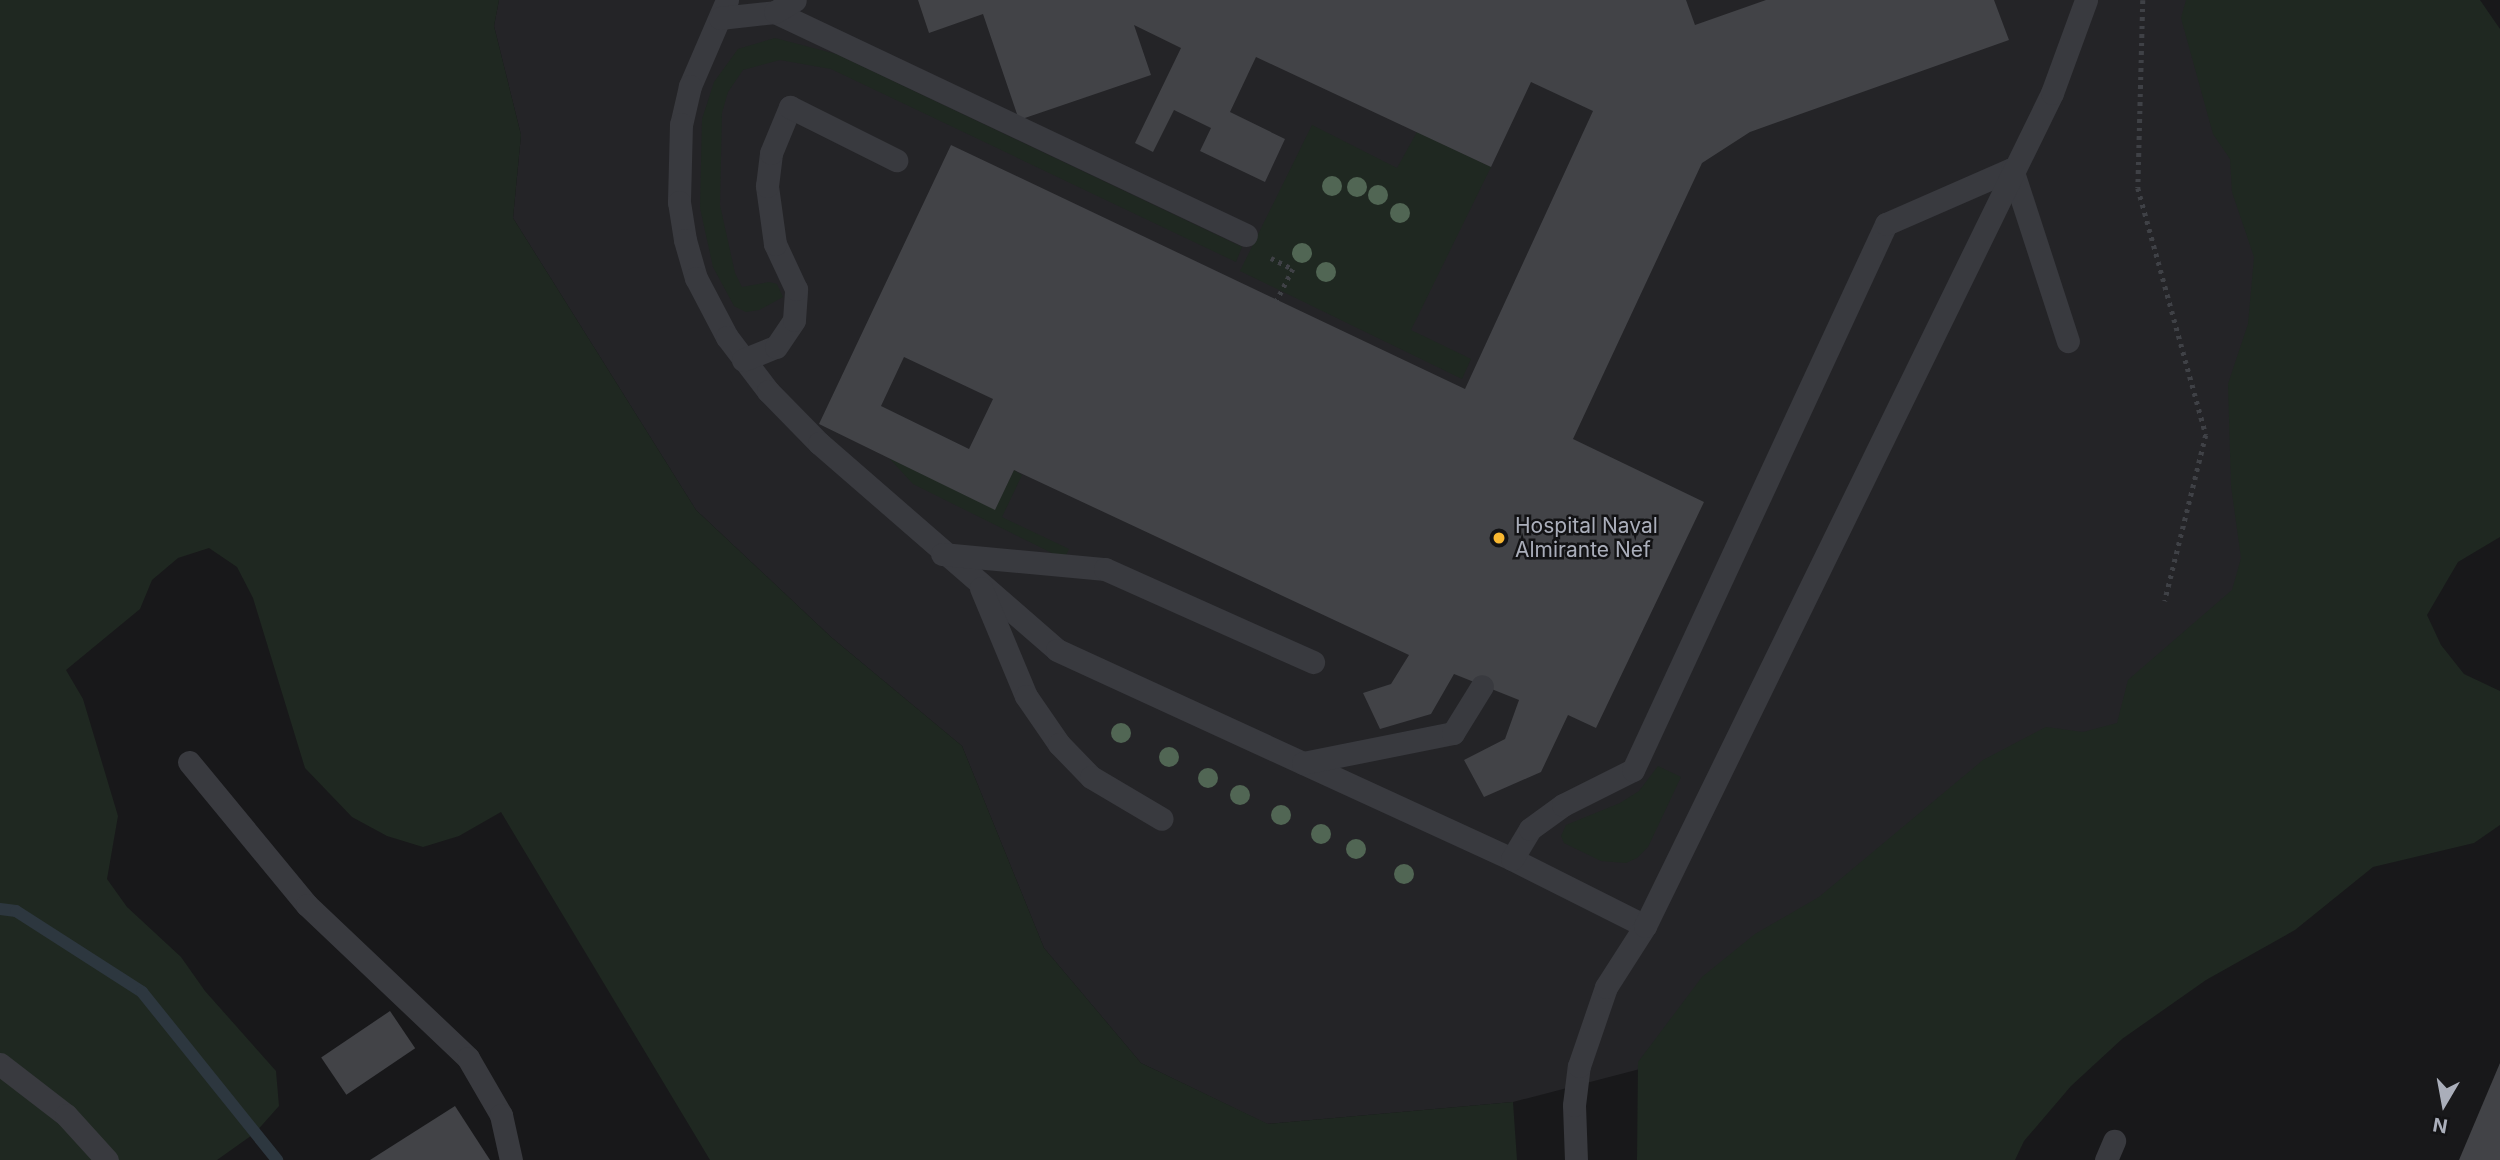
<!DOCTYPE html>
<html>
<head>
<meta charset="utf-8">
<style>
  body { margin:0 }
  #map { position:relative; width:2500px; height:1160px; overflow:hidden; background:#18181a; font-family:Inter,sans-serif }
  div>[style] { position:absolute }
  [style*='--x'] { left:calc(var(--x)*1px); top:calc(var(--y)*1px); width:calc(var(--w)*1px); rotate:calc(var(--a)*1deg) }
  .built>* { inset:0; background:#242427 }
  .green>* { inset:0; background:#1f2821 }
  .stream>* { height:12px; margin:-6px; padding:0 6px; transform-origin:6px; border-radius:6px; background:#2d373f }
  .building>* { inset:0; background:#424347; transform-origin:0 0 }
  .path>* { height:4.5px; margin-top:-2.25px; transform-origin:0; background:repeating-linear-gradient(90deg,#3f4146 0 3.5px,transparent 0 8.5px) }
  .lane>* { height:23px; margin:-11.5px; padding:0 11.5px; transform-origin:11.5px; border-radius:11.5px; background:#393a3f }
  .trees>* { width:20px; height:20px; margin:-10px; border-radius:50%; background:#516654 }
  .dots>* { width:19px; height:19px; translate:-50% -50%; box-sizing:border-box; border:4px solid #131315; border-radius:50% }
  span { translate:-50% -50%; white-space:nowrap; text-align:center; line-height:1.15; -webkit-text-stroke:5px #131315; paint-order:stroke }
  .poi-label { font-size:21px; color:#aaaeba }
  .left { translate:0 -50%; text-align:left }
  .north { position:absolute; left:2409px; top:1069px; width:70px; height:70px; -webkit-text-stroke:5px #131315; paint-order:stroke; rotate:190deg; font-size:19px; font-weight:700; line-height:28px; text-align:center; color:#aaaeba }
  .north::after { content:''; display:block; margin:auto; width:24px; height:32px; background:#aaaeba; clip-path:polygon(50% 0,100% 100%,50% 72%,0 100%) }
</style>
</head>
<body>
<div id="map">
  <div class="built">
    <i style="clip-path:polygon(499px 0,2227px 0,2280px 302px,2273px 566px,1894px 1003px,1513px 1102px,1267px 1124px,1141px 1063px,1044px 948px,962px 746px,831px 637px,696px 510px,513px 218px,521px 135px,494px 26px)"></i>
  </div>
  <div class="green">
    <i style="clip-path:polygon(0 0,499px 0,494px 26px,521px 135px,513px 218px,696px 510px,831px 637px,962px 746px,1044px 948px,1141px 1063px,1268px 1124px,1513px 1102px,1517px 1160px,710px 1160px,501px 812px,459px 836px,423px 847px,387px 836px,352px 817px,305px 768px,253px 598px,237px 567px,209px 548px,178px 558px,152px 580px,140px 609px,66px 670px,83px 699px,118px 816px,107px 879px,127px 907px,181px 957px,205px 991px,276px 1071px,279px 1106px,255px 1133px,217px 1160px,0 1160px)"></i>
    <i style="clip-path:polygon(2186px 0,2480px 0,2500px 29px,2500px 537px,2458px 562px,2427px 615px,2441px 645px,2464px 674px,2500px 691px,2500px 825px,2474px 843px,2373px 867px,2295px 930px,2206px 980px,2122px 1039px,2071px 1086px,2024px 1141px,2015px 1160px,1637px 1160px,1638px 1062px,1702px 977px,1755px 934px,1819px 897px,1983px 760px,2046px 727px,2083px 732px,2117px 723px,2128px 680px,2232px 590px,2241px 558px,2231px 486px,2228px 384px,2248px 324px,2254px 257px,2232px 192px,2230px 159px,2213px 134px,2181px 18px)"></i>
    <i style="clip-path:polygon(775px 38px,836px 54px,1242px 247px,1236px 262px,831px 69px,780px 60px,743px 70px,728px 92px,722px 113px,720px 205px,735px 273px,742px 287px,769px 282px,777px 284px,783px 297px,759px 310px,746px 312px,734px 306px,713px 267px,700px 208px,702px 119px,714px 82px,738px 49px)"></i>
    <i style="clip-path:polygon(1312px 125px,1397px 168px,1417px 132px,1491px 167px,1411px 330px,1471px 359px,1462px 379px,1240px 271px)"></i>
    <i style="clip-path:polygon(889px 458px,995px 509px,1014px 470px,1022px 475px,1002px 517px,1069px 549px,1064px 559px,913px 484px)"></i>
    <i style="clip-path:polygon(1658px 766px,1681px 777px,1648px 847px,1637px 858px,1626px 863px,1601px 861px,1564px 843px,1561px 836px,1566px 825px,1620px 803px,1639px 791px)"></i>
  </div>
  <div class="stream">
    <i style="--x:0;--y:909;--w:16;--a:7"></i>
    <i style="--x:16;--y:911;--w:150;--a:32.7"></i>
    <i style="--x:142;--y:992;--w:216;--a:51.2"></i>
  </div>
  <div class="building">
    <i style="clip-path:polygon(evenodd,918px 0,1686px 0,1695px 25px,1766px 0,1994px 0,2009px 40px,1750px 132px,1702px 163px,1573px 439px,1704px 502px,1596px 728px,1568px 715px,1541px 772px,1484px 797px,1464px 760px,1505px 739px,1519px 700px,1454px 674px,1431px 714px,1380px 729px,1363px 693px,1391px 684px,1409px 655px,1014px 470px,995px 510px,819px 424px,951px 145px,1465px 389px,1593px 111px,1531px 82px,1491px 167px,1256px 57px,1230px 112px,1285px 139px,1265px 182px,1200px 151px,1211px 128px,1174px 110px,1153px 152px,1135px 143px,1181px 48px,1134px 25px,1151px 75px,1019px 120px,983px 14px,929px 33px,918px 0,904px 357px,993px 399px,969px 449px,881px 406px,904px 357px)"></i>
    <i style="left:390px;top:1011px;width:45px;height:83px;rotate:56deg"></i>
    <i style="clip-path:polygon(2500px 1063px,2500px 1160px,2459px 1160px)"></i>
    <i style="clip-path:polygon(455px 1106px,490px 1160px,370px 1160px)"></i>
  </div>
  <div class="path">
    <i style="--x:2143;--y:0;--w:188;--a:91.5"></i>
    <i style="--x:2138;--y:188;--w:256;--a:74.6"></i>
    <i style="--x:2206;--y:435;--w:171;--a:103.9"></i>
    <i style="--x:1271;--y:258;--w:25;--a:27"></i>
    <i style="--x:1293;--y:269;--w:35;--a:117"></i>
  </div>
  <div class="lane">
    <i style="--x:727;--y:0;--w:94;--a:113.3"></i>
    <i style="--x:690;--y:86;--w:39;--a:103"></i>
    <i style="--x:681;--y:124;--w:78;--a:91.5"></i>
    <i style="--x:679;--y:202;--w:38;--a:81"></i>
    <i style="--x:685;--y:240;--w:40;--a:74"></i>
    <i style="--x:696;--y:278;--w:67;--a:62.3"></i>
    <i style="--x:727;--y:337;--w:68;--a:52.8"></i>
    <i style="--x:768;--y:391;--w:73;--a:45.6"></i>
    <i style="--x:819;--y:443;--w:315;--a:41"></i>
    <i style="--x:1057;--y:650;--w:501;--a:24.67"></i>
    <i style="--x:1512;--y:859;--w:149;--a:26.7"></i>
    <i style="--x:775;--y:12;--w:521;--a:25.34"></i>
    <i style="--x:720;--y:18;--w:55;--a:-6.2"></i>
    <i style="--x:775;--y:12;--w:23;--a:-31"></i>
    <i style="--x:743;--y:360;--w:35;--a:-22"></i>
    <i style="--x:776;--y:347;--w:32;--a:-56"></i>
    <i style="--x:794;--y:320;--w:31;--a:-86"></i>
    <i style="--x:796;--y:289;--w:50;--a:-115"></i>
    <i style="--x:775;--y:244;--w:59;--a:-97.9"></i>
    <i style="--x:767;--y:186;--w:33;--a:-83"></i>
    <i style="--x:771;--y:153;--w:50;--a:-67.6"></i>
    <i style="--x:790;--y:107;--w:119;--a:26.6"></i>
    <i style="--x:942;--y:554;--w:164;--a:5.3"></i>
    <i style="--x:1105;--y:569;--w:228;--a:24.1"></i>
    <i style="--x:981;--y:588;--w:117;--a:67.4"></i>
    <i style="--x:1026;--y:696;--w:58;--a:55.5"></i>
    <i style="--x:1059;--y:744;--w:46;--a:45.9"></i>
    <i style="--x:1091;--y:777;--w:82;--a:30.6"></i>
    <i style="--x:189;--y:762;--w:185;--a:50.5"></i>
    <i style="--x:307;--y:905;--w:222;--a:43.5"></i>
    <i style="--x:468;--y:1058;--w:66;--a:59.9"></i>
    <i style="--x:501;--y:1115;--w:46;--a:77.5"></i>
    <i style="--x:1303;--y:763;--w:153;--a:-11.3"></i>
    <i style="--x:1453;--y:733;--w:55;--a:-58.3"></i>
    <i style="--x:1512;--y:859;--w:35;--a:-59"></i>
    <i style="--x:1530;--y:829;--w:41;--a:-36"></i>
    <i style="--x:1563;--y:805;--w:78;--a:-26.6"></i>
    <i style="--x:1633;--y:770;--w:602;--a:-65.14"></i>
    <i style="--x:1886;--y:224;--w:137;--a:-23.6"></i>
    <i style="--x:2012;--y:169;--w:181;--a:72"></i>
    <i style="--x:0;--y:1064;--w:83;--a:37.7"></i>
    <i style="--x:66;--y:1115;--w:61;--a:47.7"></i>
    <i style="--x:1576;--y:1160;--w:55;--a:-92.1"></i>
    <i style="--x:1574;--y:1105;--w:39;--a:-83"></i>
    <i style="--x:1579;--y:1066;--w:83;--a:-71.1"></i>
    <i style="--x:1606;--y:987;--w:72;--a:-57.4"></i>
    <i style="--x:1645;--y:926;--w:927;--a:-63.96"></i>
    <i style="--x:2052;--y:93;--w:99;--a:-69.9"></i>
    <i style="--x:2106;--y:1160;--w:21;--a:-67"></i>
  </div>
  <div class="trees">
    <i style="left:1332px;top:186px"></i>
    <i style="left:1357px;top:187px"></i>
    <i style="left:1378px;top:195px"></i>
    <i style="left:1400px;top:213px"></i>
    <i style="left:1302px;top:253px"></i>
    <i style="left:1326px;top:272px"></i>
    <i style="left:1121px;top:733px"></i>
    <i style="left:1169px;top:757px"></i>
    <i style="left:1208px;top:778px"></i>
    <i style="left:1240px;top:795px"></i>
    <i style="left:1281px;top:815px"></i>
    <i style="left:1321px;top:834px"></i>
    <i style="left:1356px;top:849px"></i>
    <i style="left:1404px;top:874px"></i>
  </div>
  <div class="dots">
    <i style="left:1499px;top:538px;background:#f9b831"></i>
  </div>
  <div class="poi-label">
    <span class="left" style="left:1515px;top:538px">Hospital Naval<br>Almirante Nef</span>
  </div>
  <div class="north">N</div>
</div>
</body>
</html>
